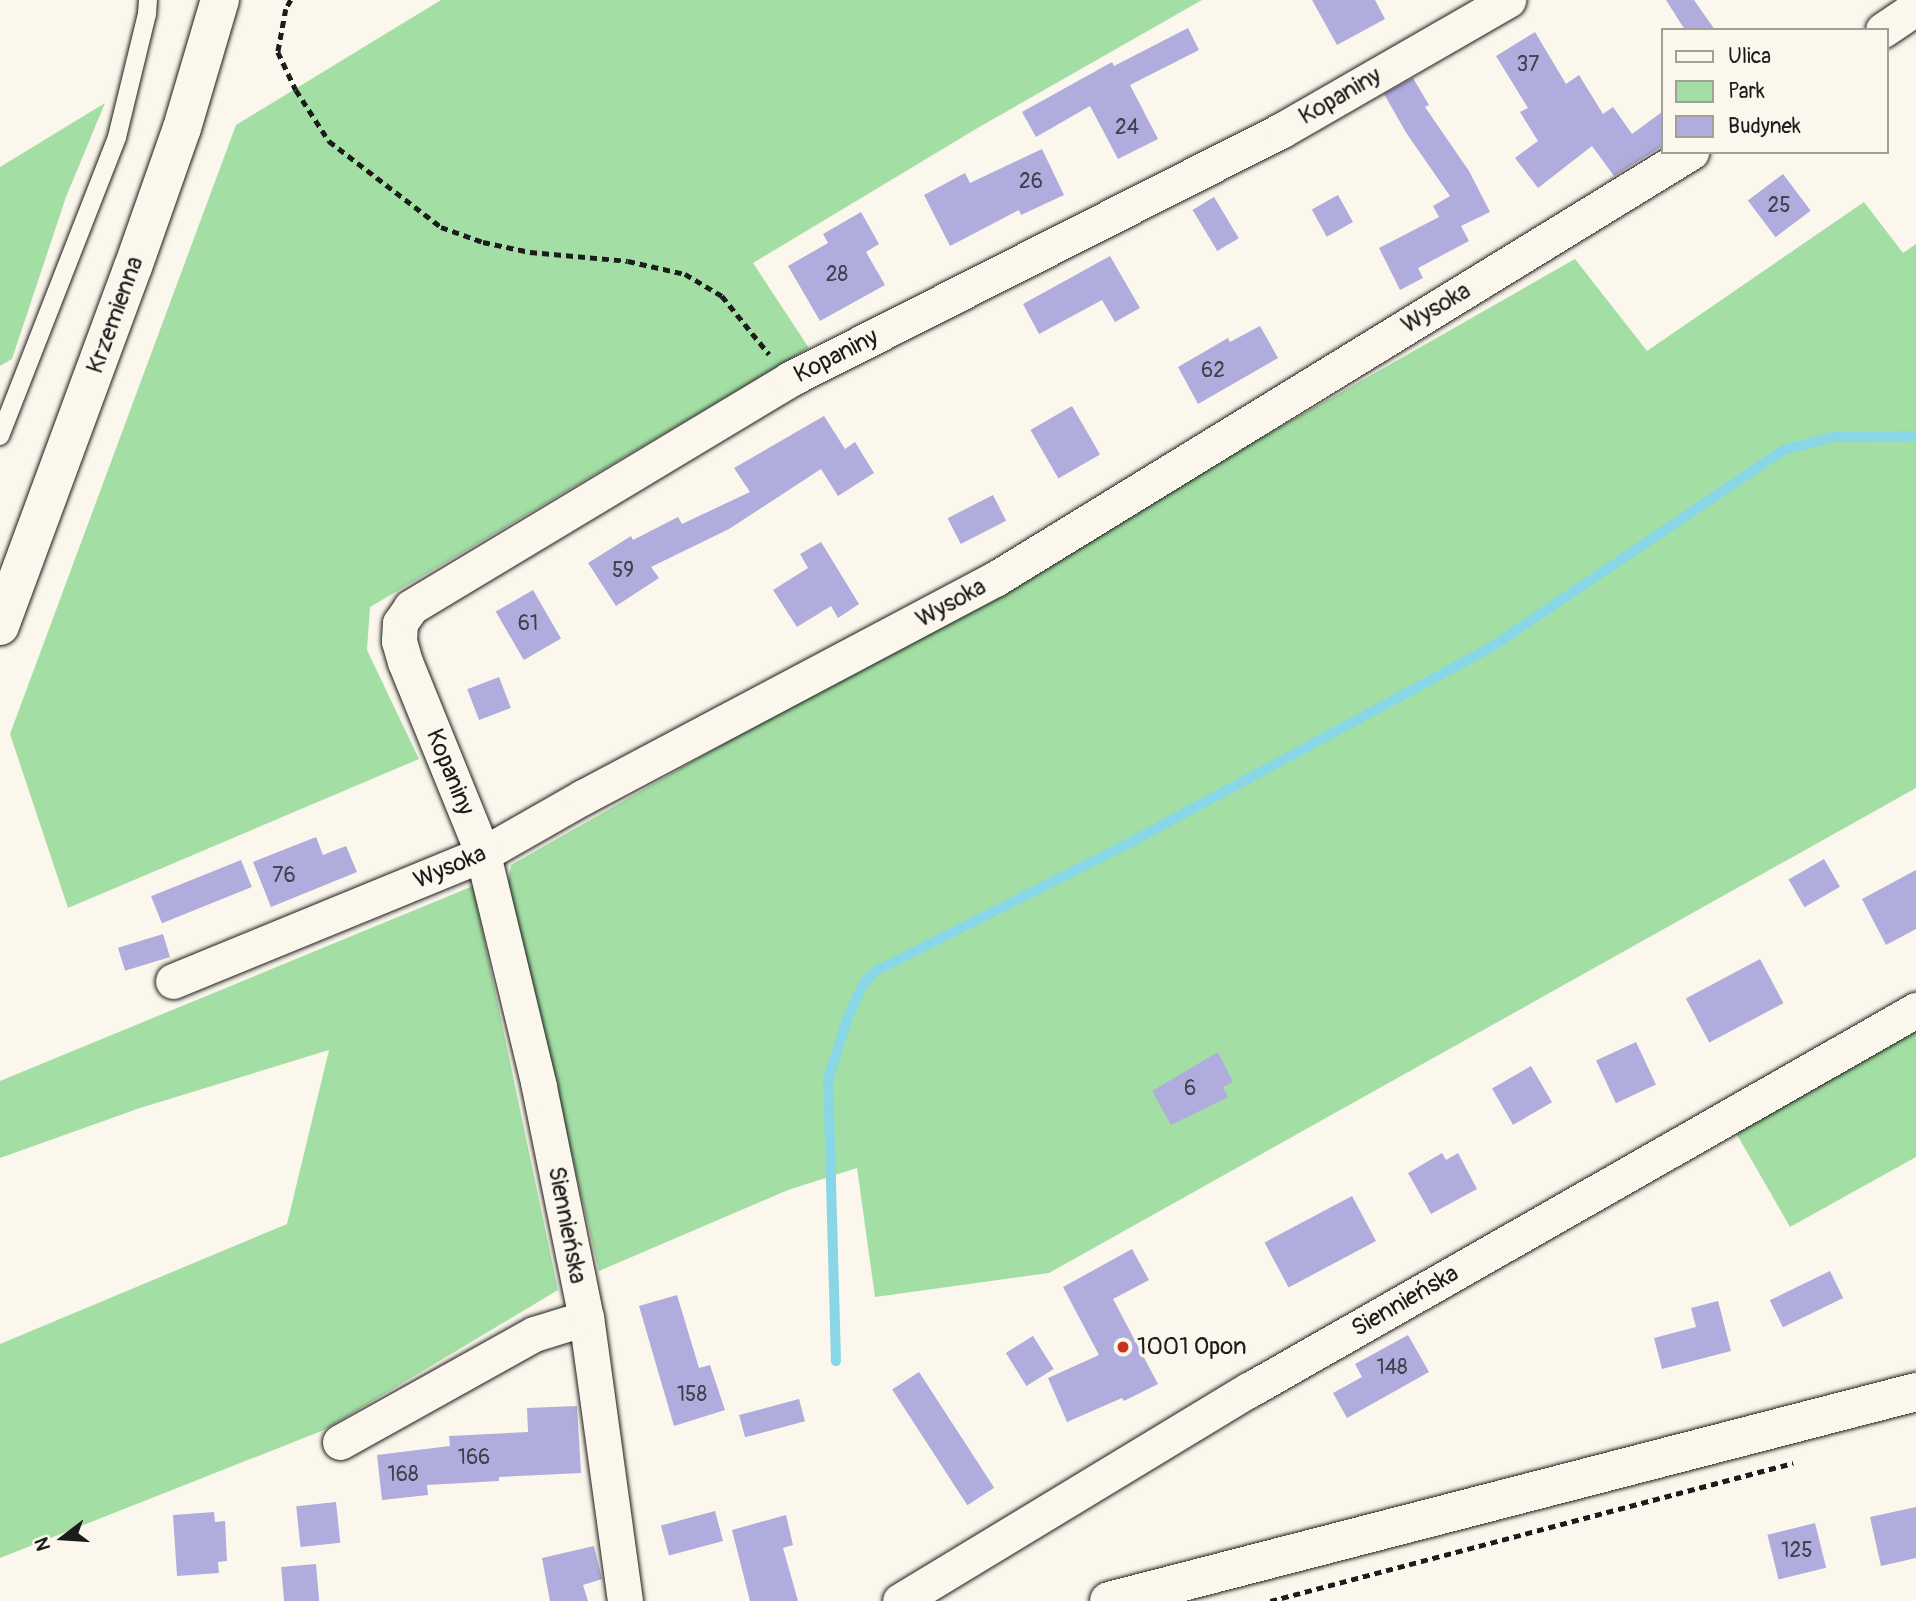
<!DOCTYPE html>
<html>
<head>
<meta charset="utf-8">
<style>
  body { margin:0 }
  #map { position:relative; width:1916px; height:1601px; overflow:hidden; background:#fbf7ec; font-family:Pangolin,sans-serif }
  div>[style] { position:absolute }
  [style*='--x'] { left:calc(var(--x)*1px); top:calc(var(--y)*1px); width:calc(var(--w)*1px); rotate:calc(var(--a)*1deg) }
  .green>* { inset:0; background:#a3dfa5 }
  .stream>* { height:10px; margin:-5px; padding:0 5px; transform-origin:5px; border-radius:5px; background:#88d6e6 }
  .building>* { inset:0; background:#b0acdd; transform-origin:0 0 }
  .path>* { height:4.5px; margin-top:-2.25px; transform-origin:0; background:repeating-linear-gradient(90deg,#1c1c1c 0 7px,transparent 0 12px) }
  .roads { filter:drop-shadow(0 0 2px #1c1c1c) drop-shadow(0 0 2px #1c1c1c) }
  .lane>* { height:18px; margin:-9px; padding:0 9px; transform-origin:9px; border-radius:9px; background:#fbf7ec }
  .street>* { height:35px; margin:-17.5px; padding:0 17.5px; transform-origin:17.5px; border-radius:17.5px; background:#fbf7ec }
  .secondary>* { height:38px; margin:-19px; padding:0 19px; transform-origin:19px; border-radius:19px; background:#fbf7ec }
  .dots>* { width:19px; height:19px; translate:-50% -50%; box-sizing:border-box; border:4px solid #fbf7ec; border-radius:50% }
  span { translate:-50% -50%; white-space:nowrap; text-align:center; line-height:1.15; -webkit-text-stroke:7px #fbf7ec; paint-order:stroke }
  .number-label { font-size:21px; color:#41404c }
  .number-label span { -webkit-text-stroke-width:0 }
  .street-label { font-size:24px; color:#1c1c1c }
  .poi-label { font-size:24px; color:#1c1c1c }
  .left { translate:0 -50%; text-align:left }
  .legend { position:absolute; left:1661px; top:28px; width:228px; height:126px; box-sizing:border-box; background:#fbf7ec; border:2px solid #a29f99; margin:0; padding:9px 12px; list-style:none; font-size:21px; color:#1c1c1c }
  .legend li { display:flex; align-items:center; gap:14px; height:35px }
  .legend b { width:35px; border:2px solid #a29f99 }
  .north { position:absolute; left:28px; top:1503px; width:70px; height:70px; -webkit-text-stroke:5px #fbf7ec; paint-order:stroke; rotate:253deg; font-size:19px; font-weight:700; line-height:28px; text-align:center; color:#1c1c1c }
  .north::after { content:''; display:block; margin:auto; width:24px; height:32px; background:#1c1c1c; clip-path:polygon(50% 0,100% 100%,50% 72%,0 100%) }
</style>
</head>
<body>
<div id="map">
  <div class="green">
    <i style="clip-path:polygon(441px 0,1202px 0,981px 126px,753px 263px,809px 348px,370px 607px,367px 650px,419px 759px,68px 908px,10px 734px,236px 125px)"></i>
    <i style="clip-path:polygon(105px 103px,66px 197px,12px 359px,0 366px,0 167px)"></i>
    <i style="clip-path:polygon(1864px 202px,1903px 253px,1916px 244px,1916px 788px,1049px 1273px,875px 1297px,857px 1168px,788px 1190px,599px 1271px,508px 883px,511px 865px,1575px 259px,1647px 351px)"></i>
    <i style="clip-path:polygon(473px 886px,558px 1290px,324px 1430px,0 1558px,0 1344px,287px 1224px,329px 1050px,140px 1108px,0 1158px,0 1081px)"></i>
    <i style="clip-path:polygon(1916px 1031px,1916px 1157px,1790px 1227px,1736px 1133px)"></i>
  </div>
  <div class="stream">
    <i style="--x:836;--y:1361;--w:282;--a:-91.6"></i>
    <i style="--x:828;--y:1079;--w:65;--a:-72.1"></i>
    <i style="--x:848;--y:1017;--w:38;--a:-65"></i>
    <i style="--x:864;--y:982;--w:16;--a:-43"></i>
    <i style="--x:876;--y:971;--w:286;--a:-26.8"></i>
    <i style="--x:1131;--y:842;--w:408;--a:-28.4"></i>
    <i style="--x:1490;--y:648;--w:354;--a:-34"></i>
    <i style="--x:1784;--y:450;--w:51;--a:-14.9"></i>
    <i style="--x:1833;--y:437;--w:83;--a:-0.7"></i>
  </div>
  <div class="building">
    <i style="clip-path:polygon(1312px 0,1375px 0,1385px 19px,1337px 45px)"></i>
    <i style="clip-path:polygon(1666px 0,1694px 0,1715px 30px,1685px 30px)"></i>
    <i style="clip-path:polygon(1188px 28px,1199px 50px,1130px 85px,1158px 139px,1118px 159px,1090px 106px,1036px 137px,1022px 112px,1112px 62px,1114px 66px)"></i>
    <i style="clip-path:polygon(1535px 32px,1566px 84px,1579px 75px,1603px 114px,1613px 107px,1632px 134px,1662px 112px,1662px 146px,1614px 176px,1592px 146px,1538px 188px,1515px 158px,1538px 141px,1520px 112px,1528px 108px,1496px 56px)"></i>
    <i style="clip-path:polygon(1413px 78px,1429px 105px,1425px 107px,1469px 171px,1490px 212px,1461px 226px,1469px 241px,1418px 268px,1423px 278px,1400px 290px,1379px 248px,1439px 217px,1433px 206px,1450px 196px,1407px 134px,1384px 94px)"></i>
    <i style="clip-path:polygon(1042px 149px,1064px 195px,1021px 215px,1019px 210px,950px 246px,924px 195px,965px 173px,970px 183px)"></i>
    <i style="left:1783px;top:174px;width:46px;height:44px;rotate:53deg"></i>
    <i style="left:1338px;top:195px;width:31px;height:30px;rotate:61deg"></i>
    <i style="left:1214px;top:197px;width:48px;height:25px;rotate:59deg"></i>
    <i style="clip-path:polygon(861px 212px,879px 244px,866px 252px,885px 285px,820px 321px,788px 266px,828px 243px,823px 234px)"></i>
    <i style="clip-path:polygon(1110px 256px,1140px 308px,1115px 322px,1102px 300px,1039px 334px,1023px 304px)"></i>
    <i style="clip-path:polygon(1260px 326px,1278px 358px,1198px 404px,1178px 367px,1228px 338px,1230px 342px)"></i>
    <i style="left:1072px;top:406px;width:56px;height:48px;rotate:60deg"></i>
    <i style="clip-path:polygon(824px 416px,845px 449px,855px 442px,874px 473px,838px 496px,821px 469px,729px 529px,651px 567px,659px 578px,616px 606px,588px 563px,631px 536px,633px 540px,678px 517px,682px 524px,750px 492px,734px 468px)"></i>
    <i style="left:993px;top:495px;width:29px;height:51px;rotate:63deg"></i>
    <i style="clip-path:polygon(821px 542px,859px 604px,838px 618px,831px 606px,797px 627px,773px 590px,808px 568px,800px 554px)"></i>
    <i style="left:533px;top:590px;width:56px;height:43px;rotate:60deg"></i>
    <i style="left:499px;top:677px;width:33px;height:34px;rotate:69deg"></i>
    <i style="clip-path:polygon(316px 837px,323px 855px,346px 846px,357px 872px,271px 907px,253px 862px)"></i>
    <i style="left:1824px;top:859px;width:32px;height:41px;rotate:60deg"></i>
    <i style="left:241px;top:860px;width:29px;height:97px;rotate:68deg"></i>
    <i style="clip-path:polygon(1916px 870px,1916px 929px,1886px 945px,1862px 899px)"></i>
    <i style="left:163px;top:934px;width:24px;height:47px;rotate:73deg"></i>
    <i style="left:1760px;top:959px;width:50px;height:84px;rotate:62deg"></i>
    <i style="left:1636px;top:1042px;width:47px;height:44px;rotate:65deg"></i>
    <i style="clip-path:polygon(1218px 1052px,1233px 1082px,1223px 1087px,1228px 1097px,1171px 1125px,1152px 1091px)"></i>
    <i style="left:1531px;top:1066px;width:42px;height:45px;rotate:60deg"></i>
    <i style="clip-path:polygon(1442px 1153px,1446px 1160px,1458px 1153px,1477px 1189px,1431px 1214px,1408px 1173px)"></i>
    <i style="left:1352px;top:1196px;width:51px;height:99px;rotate:62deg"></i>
    <i style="clip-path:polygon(1132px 1249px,1149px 1280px,1113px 1299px,1158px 1384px,1124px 1401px,1122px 1398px,1067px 1422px,1048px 1378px,1099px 1355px,1063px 1287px)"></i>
    <i style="left:1830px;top:1271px;width:30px;height:67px;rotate:64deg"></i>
    <i style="clip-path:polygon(677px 1295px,699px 1368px,710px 1365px,725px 1410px,674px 1426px,639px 1306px)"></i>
    <i style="clip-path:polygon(1718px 1301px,1731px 1351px,1662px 1369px,1654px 1338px,1696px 1327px,1691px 1308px)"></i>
    <i style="clip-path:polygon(1408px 1335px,1429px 1372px,1347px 1418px,1333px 1393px,1362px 1377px,1355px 1364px)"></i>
    <i style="left:1033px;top:1336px;width:39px;height:32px;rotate:58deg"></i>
    <i style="left:919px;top:1372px;width:138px;height:32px;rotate:57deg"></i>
    <i style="left:799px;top:1399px;width:23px;height:62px;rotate:75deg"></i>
    <i style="clip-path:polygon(577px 1406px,581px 1473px,499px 1477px,499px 1481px,427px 1485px,428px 1495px,382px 1500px,377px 1455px,450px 1446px,449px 1436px,528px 1432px,527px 1408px)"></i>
    <i style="left:336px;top:1502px;width:41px;height:40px;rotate:84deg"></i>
    <i style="clip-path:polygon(1916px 1507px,1916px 1558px,1881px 1566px,1870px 1517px)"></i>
    <i style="left:715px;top:1511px;width:31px;height:56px;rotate:75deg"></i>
    <i style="clip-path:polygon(214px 1512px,215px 1522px,225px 1521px,227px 1561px,218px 1562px,219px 1573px,177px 1576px,173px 1515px)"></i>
    <i style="clip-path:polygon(786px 1515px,793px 1545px,783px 1548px,798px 1601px,750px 1601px,732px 1530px)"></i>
    <i style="left:1815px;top:1523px;width:46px;height:49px;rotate:76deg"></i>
    <i style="clip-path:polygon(594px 1546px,602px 1579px,583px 1585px,588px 1601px,550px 1601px,542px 1558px)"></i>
    <i style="left:316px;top:1564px;width:37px;height:35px;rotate:85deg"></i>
  </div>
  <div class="path">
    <i style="--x:291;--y:0;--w:10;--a:119"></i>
    <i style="--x:286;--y:9;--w:44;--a:100.5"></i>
    <i style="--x:278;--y:52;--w:42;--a:64.7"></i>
    <i style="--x:296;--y:90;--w:61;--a:57.1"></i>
    <i style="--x:329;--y:141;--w:141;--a:37.5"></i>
    <i style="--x:441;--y:227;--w:45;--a:19.7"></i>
    <i style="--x:483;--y:242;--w:48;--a:12"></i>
    <i style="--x:530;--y:252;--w:98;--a:5.2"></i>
    <i style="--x:628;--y:261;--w:58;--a:12.8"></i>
    <i style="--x:685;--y:274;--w:43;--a:30.7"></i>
    <i style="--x:722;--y:296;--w:75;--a:51"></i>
    <i style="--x:1270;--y:1601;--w:541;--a:-14.78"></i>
  </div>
  <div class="roads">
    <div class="lane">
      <i style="--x:0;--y:436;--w:321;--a:-68.6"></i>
      <i style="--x:117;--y:137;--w:127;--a:-76.3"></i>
      <i style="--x:147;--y:14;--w:14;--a:-86"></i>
    </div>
    <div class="street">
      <i style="--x:1883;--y:30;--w:40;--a:-34"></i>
      <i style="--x:173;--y:981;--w:335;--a:-22.3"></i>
      <i style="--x:483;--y:854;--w:115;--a:-29.7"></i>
      <i style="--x:583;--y:797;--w:466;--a:-27.9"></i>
      <i style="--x:995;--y:579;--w:817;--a:-31.53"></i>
      <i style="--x:340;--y:1442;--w:222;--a:-29.1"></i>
      <i style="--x:534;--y:1334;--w:54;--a:-17.1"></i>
      <i style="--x:625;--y:1601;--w:286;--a:-97.8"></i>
      <i style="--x:586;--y:1318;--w:237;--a:-101.5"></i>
      <i style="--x:539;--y:1086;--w:239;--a:-103.6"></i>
      <i style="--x:483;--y:854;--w:207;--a:-112.1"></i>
      <i style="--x:405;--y:662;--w:22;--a:-106"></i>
      <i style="--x:399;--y:641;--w:18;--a:-87"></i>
      <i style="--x:400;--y:623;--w:19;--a:-55"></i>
      <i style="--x:411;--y:607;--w:442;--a:-31"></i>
      <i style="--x:790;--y:379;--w:551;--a:-26.84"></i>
      <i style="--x:1282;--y:130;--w:261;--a:-29.9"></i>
      <i style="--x:900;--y:1601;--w:408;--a:-31.2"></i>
      <i style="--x:1249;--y:1390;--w:768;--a:-29.67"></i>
    </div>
    <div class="secondary">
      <i style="--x:0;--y:626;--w:383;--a:-69.7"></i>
      <i style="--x:133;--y:267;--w:147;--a:-70.6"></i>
      <i style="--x:182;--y:128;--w:134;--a:-73.5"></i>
      <i style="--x:1109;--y:1601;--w:834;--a:-14.52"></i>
    </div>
  </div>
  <div class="dots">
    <i style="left:1123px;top:1347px;background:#c8321e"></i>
  </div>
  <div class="number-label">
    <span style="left:1528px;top:65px">37</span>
    <span style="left:1127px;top:128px">24</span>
    <span style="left:1031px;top:182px">26</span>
    <span style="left:1779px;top:206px">25</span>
    <span style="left:837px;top:275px">28</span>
    <span style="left:1213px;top:371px">62</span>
    <span style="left:623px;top:571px">59</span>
    <span style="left:528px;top:624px">61</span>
    <span style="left:284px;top:876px">76</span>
    <span style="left:1190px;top:1089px">6</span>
    <span style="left:1392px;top:1368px">148</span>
    <span style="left:692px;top:1395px">158</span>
    <span style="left:474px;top:1458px">166</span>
    <span style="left:403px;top:1475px">168</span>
    <span style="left:1797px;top:1551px">125</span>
  </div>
  <div class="street-label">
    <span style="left:1340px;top:96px;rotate:-30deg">Kopaniny</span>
    <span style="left:1436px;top:308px;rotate:-31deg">Wysoka</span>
    <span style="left:115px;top:315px;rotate:-70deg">Krzemienna</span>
    <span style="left:836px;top:356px;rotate:-27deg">Kopaniny</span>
    <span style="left:951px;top:603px;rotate:-29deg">Wysoka</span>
    <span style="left:450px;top:772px;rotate:68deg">Kopaniny</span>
    <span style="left:450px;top:867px;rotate:-23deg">Wysoka</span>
    <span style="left:567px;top:1225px;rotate:79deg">Siennieńska</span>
    <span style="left:1405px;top:1301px;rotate:-30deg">Siennieńska</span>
  </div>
  <div class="poi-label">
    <span class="left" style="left:1137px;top:1347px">1001 Opon</span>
  </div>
  <ul class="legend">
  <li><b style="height:9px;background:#fbf7ec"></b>Ulica</li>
  <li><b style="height:19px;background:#a3dfa5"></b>Park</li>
  <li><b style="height:19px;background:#b0acdd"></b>Budynek</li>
  </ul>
  <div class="north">N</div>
</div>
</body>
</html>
